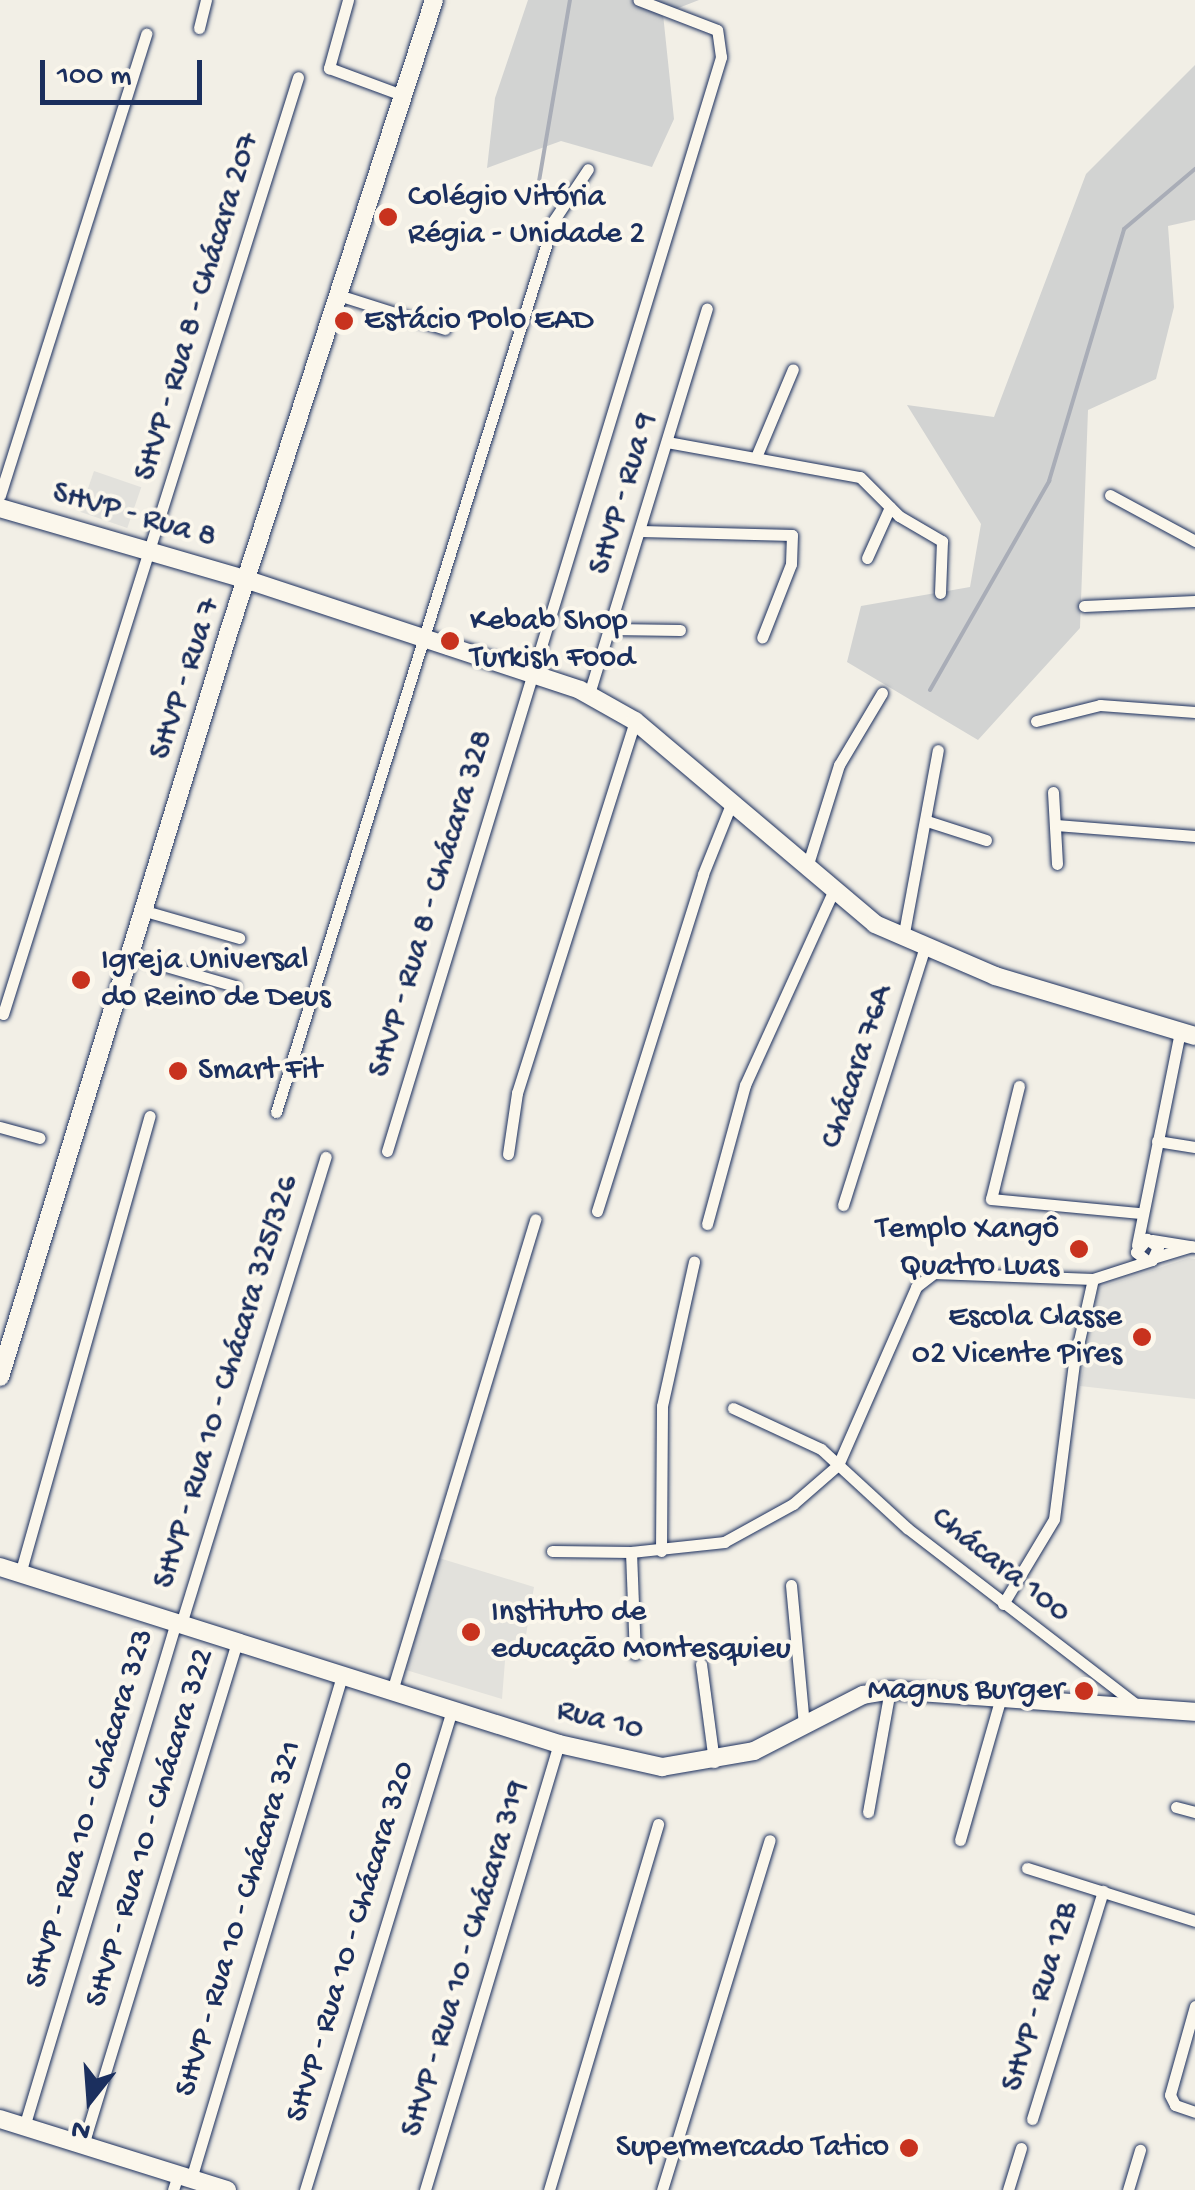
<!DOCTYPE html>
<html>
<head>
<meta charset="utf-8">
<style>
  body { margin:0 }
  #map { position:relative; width:1195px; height:2190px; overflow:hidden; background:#f2efe6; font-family:"Gochi Hand",sans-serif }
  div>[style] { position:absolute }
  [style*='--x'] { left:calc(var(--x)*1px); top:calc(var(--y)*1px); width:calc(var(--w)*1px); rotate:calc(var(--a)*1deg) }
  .built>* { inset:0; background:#e2e1dc; transform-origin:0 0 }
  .green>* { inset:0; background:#d2d3d2 }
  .stream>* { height:4px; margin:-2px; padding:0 2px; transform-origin:2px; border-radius:2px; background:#a9adb7 }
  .roads { filter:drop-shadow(0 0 2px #1b2f5e) drop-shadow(0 0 2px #1b2f5e) }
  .street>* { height:11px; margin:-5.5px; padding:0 5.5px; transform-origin:5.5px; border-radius:5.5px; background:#fbf7ec }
  .secondary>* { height:18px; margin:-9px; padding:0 9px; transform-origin:9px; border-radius:9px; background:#fbf7ec }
  .dots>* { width:28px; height:28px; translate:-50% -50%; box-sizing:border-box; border:5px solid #fbf7ec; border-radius:50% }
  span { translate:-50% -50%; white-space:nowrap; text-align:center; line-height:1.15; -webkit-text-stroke:8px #fbf7ec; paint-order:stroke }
  .poi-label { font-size:32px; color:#1b2f5e }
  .left { translate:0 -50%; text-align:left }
  .right { translate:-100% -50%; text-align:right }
  .street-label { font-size:32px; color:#1b2f5e }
  .north { position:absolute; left:40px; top:2050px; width:100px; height:100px; -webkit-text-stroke:8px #fbf7ec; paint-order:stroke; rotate:197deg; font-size:28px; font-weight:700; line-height:40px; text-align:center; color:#1b2f5e }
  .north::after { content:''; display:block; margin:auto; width:35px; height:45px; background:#1b2f5e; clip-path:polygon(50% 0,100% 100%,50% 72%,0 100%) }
  .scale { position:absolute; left:40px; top:60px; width:162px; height:45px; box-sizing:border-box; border:5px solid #1b2f5e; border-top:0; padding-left:12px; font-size:30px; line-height:35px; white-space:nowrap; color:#1b2f5e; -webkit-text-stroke:8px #fbf7ec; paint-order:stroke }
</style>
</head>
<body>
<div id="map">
  <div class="built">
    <i style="left:94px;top:471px;width:50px;height:43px;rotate:19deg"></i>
    <i style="clip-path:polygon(1189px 1258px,1195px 1259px,1195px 1399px,1080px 1386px,1098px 1288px)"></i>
    <i style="clip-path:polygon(439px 1558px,534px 1587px,524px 1647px,506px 1648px,502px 1699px,406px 1670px)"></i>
  </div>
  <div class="green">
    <i style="clip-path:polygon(528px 0,699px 0,663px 14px,674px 119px,652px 167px,561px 141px,487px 168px,495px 98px)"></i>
    <i style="clip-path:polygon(1195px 65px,1195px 220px,1168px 226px,1174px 307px,1156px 379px,1088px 410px,1080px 628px,978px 740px,847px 662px,861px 606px,970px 587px,981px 524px,907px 405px,994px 417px,1086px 174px)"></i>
  </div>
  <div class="stream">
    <i style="--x:538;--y:187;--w:190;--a:-80.3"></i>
    <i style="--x:930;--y:690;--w:241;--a:-60.3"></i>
    <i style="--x:1049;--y:481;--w:263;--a:-73.4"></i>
    <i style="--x:1124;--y:229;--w:93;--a:-40.2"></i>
  </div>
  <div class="roads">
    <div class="street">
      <i style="--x:348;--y:0;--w:71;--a:105.6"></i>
      <i style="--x:329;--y:68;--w:78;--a:20.3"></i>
      <i style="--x:199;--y:28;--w:29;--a:-76"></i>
      <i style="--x:338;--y:295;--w:112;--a:17.6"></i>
      <i style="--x:667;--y:442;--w:196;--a:10.3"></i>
      <i style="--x:860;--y:477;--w:55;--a:45"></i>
      <i style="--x:899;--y:516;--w:50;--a:30.2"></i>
      <i style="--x:942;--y:541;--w:52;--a:92.2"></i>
      <i style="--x:756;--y:457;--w:95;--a:-67.2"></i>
      <i style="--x:0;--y:495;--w:484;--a:-72.4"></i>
      <i style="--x:1110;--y:495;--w:97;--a:28.4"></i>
      <i style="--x:641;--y:531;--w:151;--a:1.5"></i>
      <i style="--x:792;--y:535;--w:29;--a:92"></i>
      <i style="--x:791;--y:564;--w:79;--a:111.4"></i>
      <i style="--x:867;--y:558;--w:56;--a:-65.7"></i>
      <i style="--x:1084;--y:606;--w:111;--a:-2.6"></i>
      <i style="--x:612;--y:629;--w:68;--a:0.8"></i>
      <i style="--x:589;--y:694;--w:403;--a:-73"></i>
      <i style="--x:1036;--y:721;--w:66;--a:-14"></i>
      <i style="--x:1100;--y:705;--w:95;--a:4.2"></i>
      <i style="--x:1053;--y:792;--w:72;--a:86.8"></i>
      <i style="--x:927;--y:821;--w:62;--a:17.9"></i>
      <i style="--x:1056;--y:825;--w:139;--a:4.5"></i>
      <i style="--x:807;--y:867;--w:107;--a:-72.6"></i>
      <i style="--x:839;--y:765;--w:84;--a:-59.2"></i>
      <i style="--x:145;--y:911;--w:98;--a:16"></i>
      <i style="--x:903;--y:938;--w:191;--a:-79.5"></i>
      <i style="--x:131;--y:956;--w:108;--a:16.1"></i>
      <i style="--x:3;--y:1014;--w:982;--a:-72.52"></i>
      <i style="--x:1019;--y:1086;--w:116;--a:103.9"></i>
      <i style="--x:991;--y:1199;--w:150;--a:5.4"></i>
      <i style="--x:276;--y:1112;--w:934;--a:-72.69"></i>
      <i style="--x:554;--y:220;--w:61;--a:-56.3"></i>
      <i style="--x:0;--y:1127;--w:41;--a:15.4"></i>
      <i style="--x:1157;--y:1141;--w:38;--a:9"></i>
      <i style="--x:387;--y:1151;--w:1144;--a:-73.02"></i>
      <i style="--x:721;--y:57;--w:27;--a:-98"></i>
      <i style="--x:717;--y:30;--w:84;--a:-159"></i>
      <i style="--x:508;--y:1154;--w:62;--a:-81.6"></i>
      <i style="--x:517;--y:1093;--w:390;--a:-72.4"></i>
      <i style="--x:843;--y:1205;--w:272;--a:-72.4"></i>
      <i style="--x:597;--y:1211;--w:353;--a:-72.5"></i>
      <i style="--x:703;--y:874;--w:78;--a:-68.1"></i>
      <i style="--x:707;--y:1224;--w:144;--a:-74.7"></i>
      <i style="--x:745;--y:1085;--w:212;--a:-65.5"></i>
      <i style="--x:1152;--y:1240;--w:44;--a:9.2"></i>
      <i style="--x:1137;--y:1245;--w:217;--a:-78.6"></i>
      <i style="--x:1156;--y:1257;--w:37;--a:-17"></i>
      <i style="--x:733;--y:1408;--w:97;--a:25"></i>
      <i style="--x:821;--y:1449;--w:117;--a:42.6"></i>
      <i style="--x:907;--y:1528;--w:287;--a:37.6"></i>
      <i style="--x:552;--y:1551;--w:79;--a:0.7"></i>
      <i style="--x:631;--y:1552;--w:94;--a:-6.1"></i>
      <i style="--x:724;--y:1542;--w:79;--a:-28.8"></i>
      <i style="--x:793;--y:1504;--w:60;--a:-40.9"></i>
      <i style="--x:838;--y:1465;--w:194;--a:-66.3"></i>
      <i style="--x:916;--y:1287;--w:23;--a:-38"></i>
      <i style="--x:934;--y:1273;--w:159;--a:2.2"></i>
      <i style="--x:1093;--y:1279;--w:62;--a:-17.9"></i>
      <i style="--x:1152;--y:1260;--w:14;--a:-65"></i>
      <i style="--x:1158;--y:1247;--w:14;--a:-144"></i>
      <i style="--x:1147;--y:1239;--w:17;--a:130"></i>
      <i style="--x:1136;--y:1252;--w:14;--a:39"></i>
      <i style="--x:661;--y:1551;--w:145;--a:-89.6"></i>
      <i style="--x:662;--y:1406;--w:148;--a:-77.5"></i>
      <i style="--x:631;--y:1552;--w:102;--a:87.8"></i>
      <i style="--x:20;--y:1574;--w:476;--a:-74.2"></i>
      <i style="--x:791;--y:1585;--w:142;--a:84.7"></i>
      <i style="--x:1003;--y:1604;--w:99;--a:-59"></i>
      <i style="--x:1054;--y:1519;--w:157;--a:-82.7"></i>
      <i style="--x:1074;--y:1363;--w:86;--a:-77.3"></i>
      <i style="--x:181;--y:1624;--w:489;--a:-72.8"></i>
      <i style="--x:701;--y:1664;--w:99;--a:82.4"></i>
      <i style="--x:392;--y:1691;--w:493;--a:-73.1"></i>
      <i style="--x:1176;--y:1807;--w:20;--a:15"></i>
      <i style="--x:868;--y:1812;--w:124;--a:-79.8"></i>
      <i style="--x:960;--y:1840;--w:149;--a:-74"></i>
      <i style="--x:1027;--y:1868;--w:176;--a:17.5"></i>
      <i style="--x:1195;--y:2006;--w:92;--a:105.7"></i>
      <i style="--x:1170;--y:2095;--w:11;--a:63"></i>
      <i style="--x:1175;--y:2105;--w:21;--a:19"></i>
      <i style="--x:1032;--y:2119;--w:239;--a:-72.7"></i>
      <i style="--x:24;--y:2127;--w:527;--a:-73.25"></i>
      <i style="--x:83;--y:2145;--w:526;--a:-72.98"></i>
      <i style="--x:191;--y:2179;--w:525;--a:-73.29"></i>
      <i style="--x:173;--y:2190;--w:16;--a:-72"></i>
      <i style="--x:305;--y:2190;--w:502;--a:-72.97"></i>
      <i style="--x:425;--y:2190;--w:466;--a:-73.3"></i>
      <i style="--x:549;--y:2190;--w:382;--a:-73.4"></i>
      <i style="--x:662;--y:2190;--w:366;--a:-72.9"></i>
      <i style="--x:1008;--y:2190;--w:44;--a:-72.8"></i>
      <i style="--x:1128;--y:2190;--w:42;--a:-73.3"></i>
    </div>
    <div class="secondary">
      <i style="--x:0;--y:508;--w:261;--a:16.2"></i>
      <i style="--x:251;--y:581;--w:347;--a:18.3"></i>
      <i style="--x:580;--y:690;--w:63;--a:29.4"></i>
      <i style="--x:635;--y:721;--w:314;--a:40.2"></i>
      <i style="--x:875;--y:924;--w:131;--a:23.4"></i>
      <i style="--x:995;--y:976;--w:209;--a:16.7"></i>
      <i style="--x:0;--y:1377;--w:784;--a:-72.93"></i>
      <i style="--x:230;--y:628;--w:660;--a:-72"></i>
      <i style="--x:0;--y:1567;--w:586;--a:17.57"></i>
      <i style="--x:559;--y:1744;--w:106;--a:12.6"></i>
      <i style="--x:662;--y:1767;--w:93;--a:-9.9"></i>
      <i style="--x:754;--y:1751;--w:123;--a:-27.2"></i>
      <i style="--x:863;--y:1695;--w:27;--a:-10"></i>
      <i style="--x:890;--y:1690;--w:306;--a:4.1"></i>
      <i style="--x:0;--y:2119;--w:238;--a:17.4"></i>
    </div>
  </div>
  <div class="dots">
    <i style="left:388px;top:217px;background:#c8321e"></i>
    <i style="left:344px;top:321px;background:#c8321e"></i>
    <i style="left:450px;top:641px;background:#c8321e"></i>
    <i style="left:81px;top:980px;background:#c8321e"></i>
    <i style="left:178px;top:1071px;background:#c8321e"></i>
    <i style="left:1079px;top:1249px;background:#c8321e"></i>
    <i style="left:1142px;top:1337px;background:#c8321e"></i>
    <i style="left:471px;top:1632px;background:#c8321e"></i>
    <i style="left:1084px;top:1691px;background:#c8321e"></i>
    <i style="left:909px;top:2148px;background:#c8321e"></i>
  </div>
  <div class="poi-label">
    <span class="left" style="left:408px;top:217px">Colégio Vitória<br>Régia - Unidade 2</span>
    <span class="left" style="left:364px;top:321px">Estácio Polo EAD</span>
    <span class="left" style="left:470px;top:641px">Kebab Shop<br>Turkish Food</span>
    <span class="left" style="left:101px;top:980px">Igreja Universal<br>do Reino de Deus</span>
    <span class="left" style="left:198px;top:1071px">Smart Fit</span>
    <span class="right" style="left:1059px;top:1249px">Templo Xangô<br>Quatro Luas</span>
    <span class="right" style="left:1122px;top:1337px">Escola Classe<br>02 Vicente Pires</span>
    <span class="left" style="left:491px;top:1632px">Instituto de<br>educação Montesquieu</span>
    <span class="right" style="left:1064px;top:1691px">Magnus Burger</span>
    <span class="right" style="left:889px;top:2148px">Supermercado Tatico</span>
  </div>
  <div class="street-label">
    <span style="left:198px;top:307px;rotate:-73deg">SHVP - Rua 8 - Chácara 207</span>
    <span style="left:624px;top:494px;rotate:-73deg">SHVP - Rua 9</span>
    <span style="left:134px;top:516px;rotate:16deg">SHVP - Rua 8</span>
    <span style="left:186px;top:679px;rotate:-72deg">SHVP - Rua 7</span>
    <span style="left:432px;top:904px;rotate:-73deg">SHVP - Rua 8 - Chácara 328</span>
    <span style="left:858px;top:1067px;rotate:-72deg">Chácara 76A</span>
    <span style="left:227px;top:1382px;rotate:-73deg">SHVP - Rua 10 - Chácara 325/326</span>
    <span style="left:1000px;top:1566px;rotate:38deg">Chácara 100</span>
    <span style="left:600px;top:1721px;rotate:14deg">Rua 10</span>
    <span style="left:91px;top:1809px;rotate:-73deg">SHVP - Rua 10 - Chácara 323</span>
    <span style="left:151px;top:1828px;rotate:-73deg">SHVP - Rua 10 - Chácara 322</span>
    <span style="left:240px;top:1919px;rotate:-73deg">SHVP - Rua 10 - Chácara 321</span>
    <span style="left:352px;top:1942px;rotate:-73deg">SHVP - Rua 10 - Chácara 320</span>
    <span style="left:466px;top:1959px;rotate:-73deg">SHVP - Rua 10 - Chácara 319</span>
    <span style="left:1041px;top:1997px;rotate:-73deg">SHVP - Rua 12B</span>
  </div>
  <div class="north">N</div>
  <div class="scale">100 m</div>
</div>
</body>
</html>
